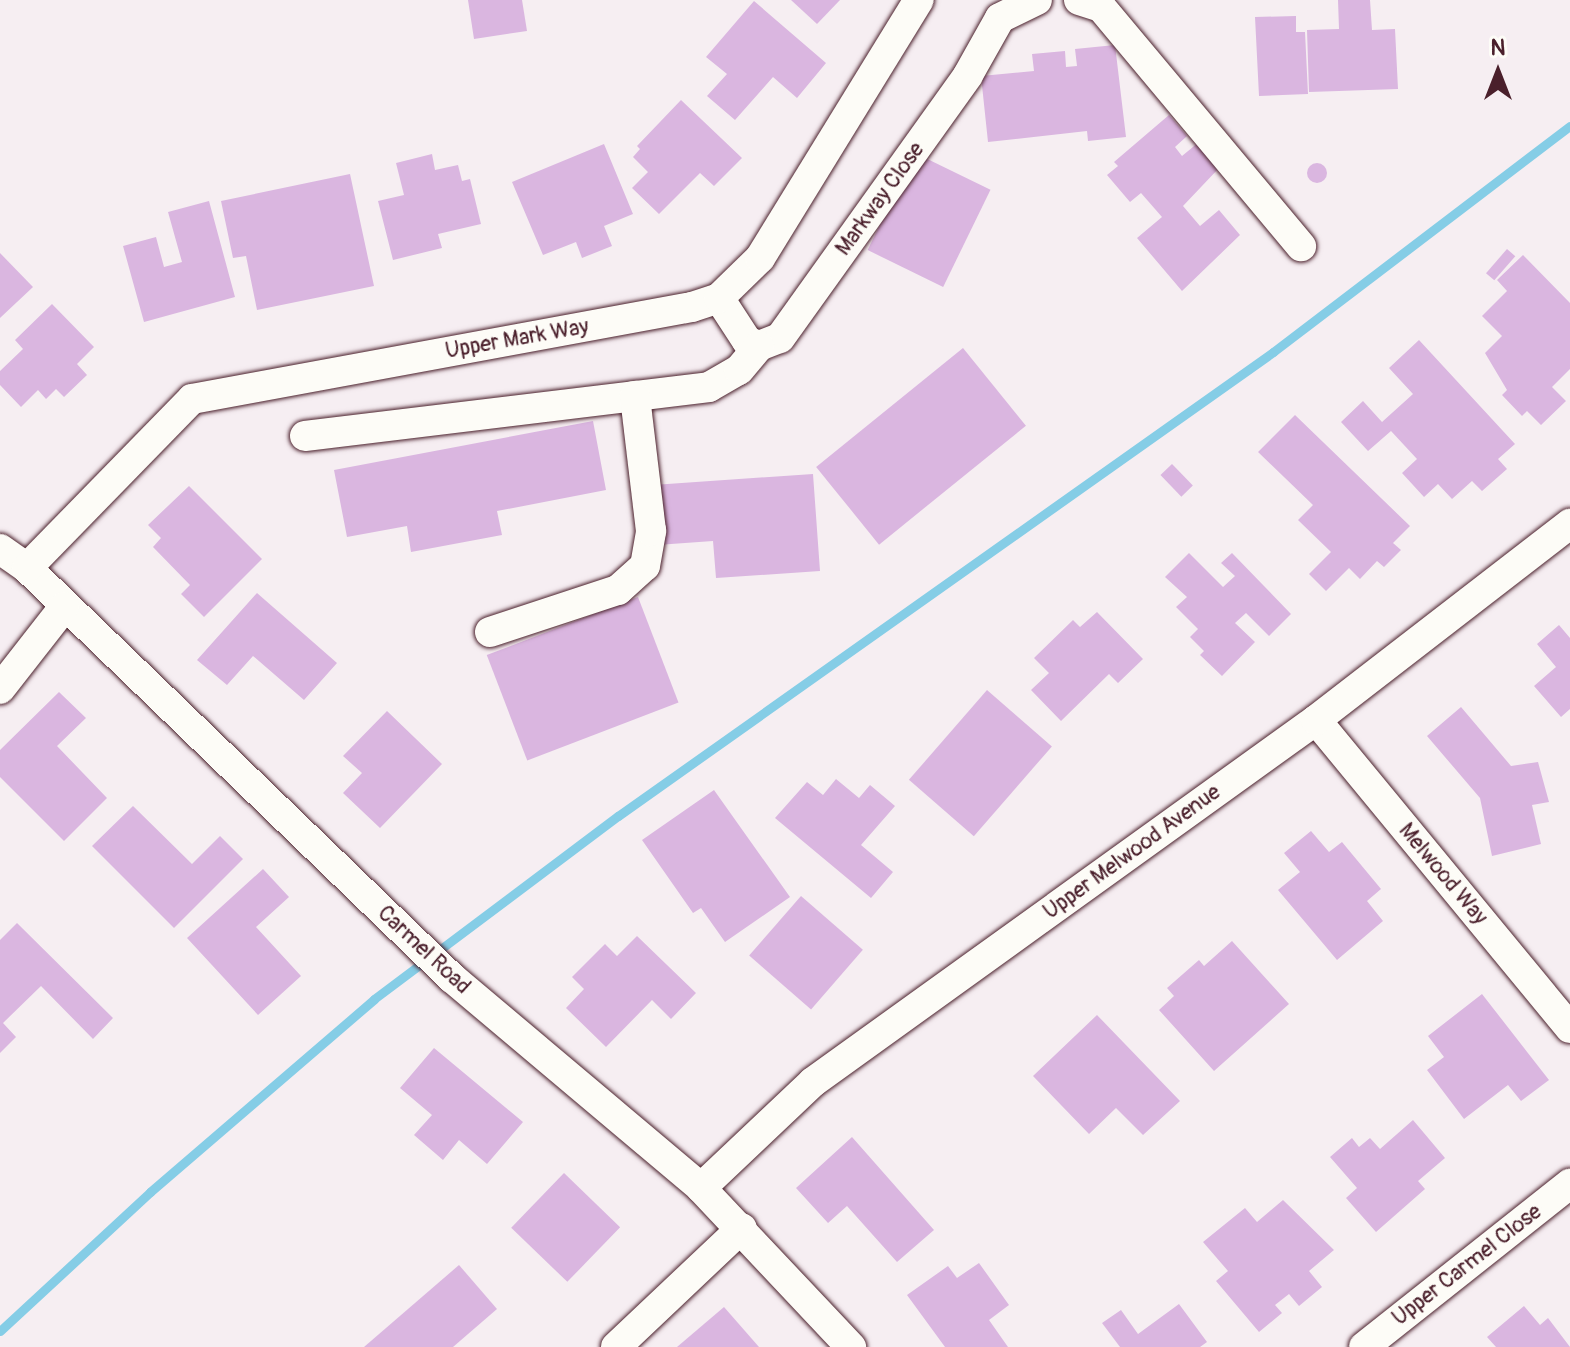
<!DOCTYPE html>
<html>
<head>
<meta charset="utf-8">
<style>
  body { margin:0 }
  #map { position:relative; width:1570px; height:1347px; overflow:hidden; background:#f6eef2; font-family:Pangolin,sans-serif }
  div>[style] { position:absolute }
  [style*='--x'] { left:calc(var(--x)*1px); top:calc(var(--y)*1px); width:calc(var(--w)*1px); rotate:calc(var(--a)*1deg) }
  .stream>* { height:9px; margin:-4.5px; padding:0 4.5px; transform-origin:4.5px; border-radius:4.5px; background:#85cde6 }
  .building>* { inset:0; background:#dab6e0; transform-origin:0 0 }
  .round { border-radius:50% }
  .roads { filter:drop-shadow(0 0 2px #4a1f2b) drop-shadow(0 0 2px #4a1f2b) }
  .street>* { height:30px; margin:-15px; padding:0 15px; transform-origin:15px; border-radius:15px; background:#fdfcf7 }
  span { translate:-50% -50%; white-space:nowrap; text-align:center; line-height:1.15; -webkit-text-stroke:6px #fdfcf7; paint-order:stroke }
  .street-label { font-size:22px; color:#4a1f2b }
  .north { position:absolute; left:1458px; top:32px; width:80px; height:80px; -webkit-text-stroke:6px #fdfcf7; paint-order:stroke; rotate:0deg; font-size:22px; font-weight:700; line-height:32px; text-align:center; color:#4a1f2b }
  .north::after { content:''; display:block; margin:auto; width:28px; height:36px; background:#4a1f2b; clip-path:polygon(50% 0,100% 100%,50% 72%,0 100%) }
</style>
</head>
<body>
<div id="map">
  <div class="stream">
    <i style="--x:0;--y:1331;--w:205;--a:-42.8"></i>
    <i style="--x:150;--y:1192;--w:296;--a:-40.7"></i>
    <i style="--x:374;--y:999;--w:305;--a:-36.9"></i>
    <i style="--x:618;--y:816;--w:803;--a:-35.31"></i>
    <i style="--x:1273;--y:352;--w:373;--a:-37.3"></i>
  </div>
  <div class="building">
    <i style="clip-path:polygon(468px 0,522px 0,527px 31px,474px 39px)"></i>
    <i style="clip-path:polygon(791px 0,840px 0,817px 24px)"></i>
    <i style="clip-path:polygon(1338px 0,1370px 0,1372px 30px,1395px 29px,1398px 89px,1309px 92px,1307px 30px,1339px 29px)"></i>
    <i style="clip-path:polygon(754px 1px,826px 63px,797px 98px,773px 77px,735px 120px,707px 96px,727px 74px,706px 57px)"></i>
    <i style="clip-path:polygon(1296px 16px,1296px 32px,1305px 32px,1308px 94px,1259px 96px,1255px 17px)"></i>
    <i style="clip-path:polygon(1115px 45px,1126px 137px,1088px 141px,1087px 131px,988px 142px,981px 76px,1034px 71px,1032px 54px,1065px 51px,1066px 67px,1077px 66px,1075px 49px)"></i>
    <i style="clip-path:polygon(681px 100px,742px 158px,714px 186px,700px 173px,659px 214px,632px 188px,648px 172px,633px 157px,640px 149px,637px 146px)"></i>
    <i style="clip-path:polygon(1169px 115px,1187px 136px,1175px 147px,1182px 156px,1199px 142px,1220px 167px,1183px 206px,1200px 226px,1219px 210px,1240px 235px,1182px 291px,1137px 238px,1162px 217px,1141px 193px,1130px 202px,1107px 175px,1118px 166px,1114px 162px)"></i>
    <i style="clip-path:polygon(604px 144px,633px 214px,604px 226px,612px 246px,582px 258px,576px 242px,543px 255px,512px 182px)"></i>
    <i style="left:915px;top:153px;width:84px;height:108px;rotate:26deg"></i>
    <i style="clip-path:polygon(432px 154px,435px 170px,458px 165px,462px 181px,470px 179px,481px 224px,438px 234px,442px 248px,393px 260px,378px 201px,404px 195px,396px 163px)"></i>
    <i class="round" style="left:1307px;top:163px;width:20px;height:20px"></i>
    <i style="clip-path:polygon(350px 174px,374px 286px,257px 310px,246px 256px,233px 258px,221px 201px)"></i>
    <i style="clip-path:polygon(209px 201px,235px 297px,144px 322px,123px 246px,156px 237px,164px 267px,182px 262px,168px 212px)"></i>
    <i style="left:1507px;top:249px;width:11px;height:32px;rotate:41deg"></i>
    <i style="clip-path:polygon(0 253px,33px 287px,0 318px)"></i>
    <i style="clip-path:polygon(1523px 255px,1570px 303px,1570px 369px,1552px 387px,1566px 401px,1541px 425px,1527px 411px,1522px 416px,1502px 395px,1507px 390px,1485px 353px,1502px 336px,1482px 316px,1507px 291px,1497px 280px)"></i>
    <i style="clip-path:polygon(52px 304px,94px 347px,77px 364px,87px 375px,64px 397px,56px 389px,46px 399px,38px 390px,21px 407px,0 385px,0 371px,23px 349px,15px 340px)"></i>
    <i style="clip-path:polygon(1419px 340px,1515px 444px,1498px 459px,1507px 469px,1482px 491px,1472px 481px,1452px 499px,1438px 484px,1424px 497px,1402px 473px,1417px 459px,1391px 431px,1368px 451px,1341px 422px,1363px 401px,1382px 422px,1413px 394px,1389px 368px)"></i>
    <i style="left:963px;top:348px;width:100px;height:189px;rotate:51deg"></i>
    <i style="clip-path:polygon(1295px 415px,1410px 526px,1393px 543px,1401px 550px,1384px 567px,1377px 561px,1360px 579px,1349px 568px,1326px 591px,1309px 574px,1331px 552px,1298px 520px,1313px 505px,1258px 452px)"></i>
    <i style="clip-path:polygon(593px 421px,606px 490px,497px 511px,502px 535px,411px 552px,407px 526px,347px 537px,334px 470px)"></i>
    <i style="left:1172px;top:464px;width:30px;height:16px;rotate:46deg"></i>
    <i style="clip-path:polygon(813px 474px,820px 571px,716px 578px,713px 541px,657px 545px,653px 485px)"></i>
    <i style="clip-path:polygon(189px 486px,262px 559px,204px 617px,181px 594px,190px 585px,153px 547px,161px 538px,148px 525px)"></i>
    <i style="clip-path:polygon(1189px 553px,1223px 587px,1235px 576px,1221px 563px,1232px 553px,1291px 614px,1269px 636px,1246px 613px,1235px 623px,1255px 642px,1222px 676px,1200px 655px,1204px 651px,1190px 637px,1198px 629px,1176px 607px,1187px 597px,1165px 577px)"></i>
    <i style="clip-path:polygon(257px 593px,337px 663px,304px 700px,253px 656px,227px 685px,197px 660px)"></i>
    <i style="left:638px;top:597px;width:113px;height:162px;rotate:69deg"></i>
    <i style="clip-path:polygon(1097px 612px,1143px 659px,1118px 683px,1109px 674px,1061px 721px,1031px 690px,1049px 673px,1034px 658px,1073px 620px,1080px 627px)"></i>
    <i style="clip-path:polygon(1559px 625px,1570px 638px,1570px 709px,1561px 717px,1534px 686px,1556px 667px,1537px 644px)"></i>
    <i style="left:987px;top:690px;width:86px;height:119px;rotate:41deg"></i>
    <i style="clip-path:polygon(59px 692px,86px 718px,57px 746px,107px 798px,64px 841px,0 777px,0 750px)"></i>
    <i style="clip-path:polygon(1461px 707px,1511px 766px,1538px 762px,1549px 802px,1532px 805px,1541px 844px,1492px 856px,1480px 798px,1427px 736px)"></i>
    <i style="clip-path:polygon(387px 711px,442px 764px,380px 828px,343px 793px,362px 773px,343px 756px)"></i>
    <i style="clip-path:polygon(836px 779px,859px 798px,870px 785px,895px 806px,861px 845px,893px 872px,871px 898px,775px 818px,807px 782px,823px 795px)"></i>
    <i style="clip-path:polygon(714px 790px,790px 897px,725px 942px,701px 908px,693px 913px,642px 840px)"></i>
    <i style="clip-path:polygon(133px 806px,192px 864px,220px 836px,243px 859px,174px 928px,92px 846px)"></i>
    <i style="clip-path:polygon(1311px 831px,1329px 852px,1342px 842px,1381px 889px,1367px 901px,1383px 921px,1337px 960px,1278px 890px,1300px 872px,1284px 853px)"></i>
    <i style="clip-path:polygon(263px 869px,289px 897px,256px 927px,301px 976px,258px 1015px,187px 938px)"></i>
    <i style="left:801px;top:896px;width:82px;height:79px;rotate:41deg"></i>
    <i style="clip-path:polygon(17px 923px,113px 1018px,93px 1039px,41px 986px,3px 1023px,16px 1037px,0 1053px,0 940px)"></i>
    <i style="clip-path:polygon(637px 936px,696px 993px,671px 1019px,652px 1000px,606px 1047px,566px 1008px,584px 989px,572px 977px,605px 944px,617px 956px)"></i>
    <i style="clip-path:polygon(1232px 941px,1289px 1004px,1214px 1071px,1159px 1010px,1174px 996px,1167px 988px,1199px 960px,1204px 966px)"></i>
    <i style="clip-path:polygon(1482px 994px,1549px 1080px,1521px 1101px,1508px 1085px,1464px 1119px,1427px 1070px,1444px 1057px,1428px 1036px)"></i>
    <i style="clip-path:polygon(1097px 1015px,1180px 1101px,1143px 1135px,1116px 1108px,1089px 1134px,1033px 1076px)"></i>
    <i style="clip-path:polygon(434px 1048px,523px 1122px,487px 1164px,459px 1140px,443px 1160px,414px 1135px,432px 1115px,400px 1088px)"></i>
    <i style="clip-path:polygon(1413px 1120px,1445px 1158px,1418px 1181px,1425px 1189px,1376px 1232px,1346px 1198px,1357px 1188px,1330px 1157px,1352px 1138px,1359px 1147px,1370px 1138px,1380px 1149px)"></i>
    <i style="clip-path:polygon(852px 1137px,934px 1230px,897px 1262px,847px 1206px,828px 1223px,796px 1188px)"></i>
    <i style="left:564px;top:1173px;width:78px;height:76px;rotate:44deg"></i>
    <i style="clip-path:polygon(1283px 1200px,1334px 1250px,1309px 1271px,1322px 1287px,1299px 1306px,1289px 1294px,1275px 1305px,1282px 1313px,1259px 1332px,1216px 1281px,1228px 1271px,1203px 1242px,1245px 1208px,1257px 1222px)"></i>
    <i style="clip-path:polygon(979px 1263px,1009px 1305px,989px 1320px,1008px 1347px,945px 1347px,907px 1295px,948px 1266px,957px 1278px)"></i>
    <i style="clip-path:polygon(459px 1265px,497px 1309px,453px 1347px,364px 1347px)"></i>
    <i style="clip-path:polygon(1179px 1304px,1207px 1342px,1200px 1347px,1120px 1347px,1102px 1323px,1121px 1310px,1138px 1334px)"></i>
    <i style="clip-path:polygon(1524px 1306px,1540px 1325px,1548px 1318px,1570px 1347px,1496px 1347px,1487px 1337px)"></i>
    <i style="clip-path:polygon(724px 1307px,759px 1347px,677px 1347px)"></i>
  </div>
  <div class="roads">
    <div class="street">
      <i style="--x:1079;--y:0;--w:23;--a:18"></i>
      <i style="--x:1101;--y:7;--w:312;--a:50.1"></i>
      <i style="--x:719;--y:298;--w:51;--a:56.9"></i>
      <i style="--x:747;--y:341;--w:13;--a:23"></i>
      <i style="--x:759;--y:346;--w:22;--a:-21"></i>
      <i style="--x:780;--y:338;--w:323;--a:-54.4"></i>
      <i style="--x:968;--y:75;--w:65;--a:-60.7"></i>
      <i style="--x:1000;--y:18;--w:41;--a:-25.9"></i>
      <i style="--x:305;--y:436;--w:407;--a:-6.9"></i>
      <i style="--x:709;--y:387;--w:34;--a:-30"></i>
      <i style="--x:739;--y:370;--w:31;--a:-50"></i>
      <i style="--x:0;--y:549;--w:33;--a:35"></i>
      <i style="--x:27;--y:568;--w:591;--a:43.97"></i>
      <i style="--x:452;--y:978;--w:326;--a:40.1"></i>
      <i style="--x:701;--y:1188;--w:219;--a:46.7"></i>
      <i style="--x:27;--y:568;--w:236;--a:-45.7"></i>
      <i style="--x:192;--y:399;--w:508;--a:-10.43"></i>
      <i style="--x:692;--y:307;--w:28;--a:-18"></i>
      <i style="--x:719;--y:298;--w:57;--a:-44.3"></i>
      <i style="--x:760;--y:258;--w:303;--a:-58.4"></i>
      <i style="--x:490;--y:632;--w:135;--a:-18.2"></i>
      <i style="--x:618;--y:590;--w:36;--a:-42"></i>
      <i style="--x:645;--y:566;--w:36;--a:-80"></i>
      <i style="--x:651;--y:531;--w:136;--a:-96.8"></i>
      <i style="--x:0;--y:689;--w:104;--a:-52"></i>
      <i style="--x:1316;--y:720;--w:399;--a:50.5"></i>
      <i style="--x:701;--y:1188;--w:154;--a:-43.4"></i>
      <i style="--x:813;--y:1082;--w:620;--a:-35.74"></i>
      <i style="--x:1316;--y:720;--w:321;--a:-37.7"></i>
      <i style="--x:616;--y:1347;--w:173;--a:-43.4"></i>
      <i style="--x:1364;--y:1347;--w:263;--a:-38.4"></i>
    </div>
  </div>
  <div class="street-label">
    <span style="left:880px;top:199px;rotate:-54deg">Markway Close</span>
    <span style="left:517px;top:339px;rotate:-10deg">Upper Mark Way</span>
    <span style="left:1132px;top:852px;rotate:-36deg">Upper Melwood Avenue</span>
    <span style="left:1443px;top:874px;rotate:50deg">Melwood Way</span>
    <span style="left:424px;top:950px;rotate:43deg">Carmel Road</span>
    <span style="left:1467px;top:1265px;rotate:-38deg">Upper Carmel Close</span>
  </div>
  <div class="north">N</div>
</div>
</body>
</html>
